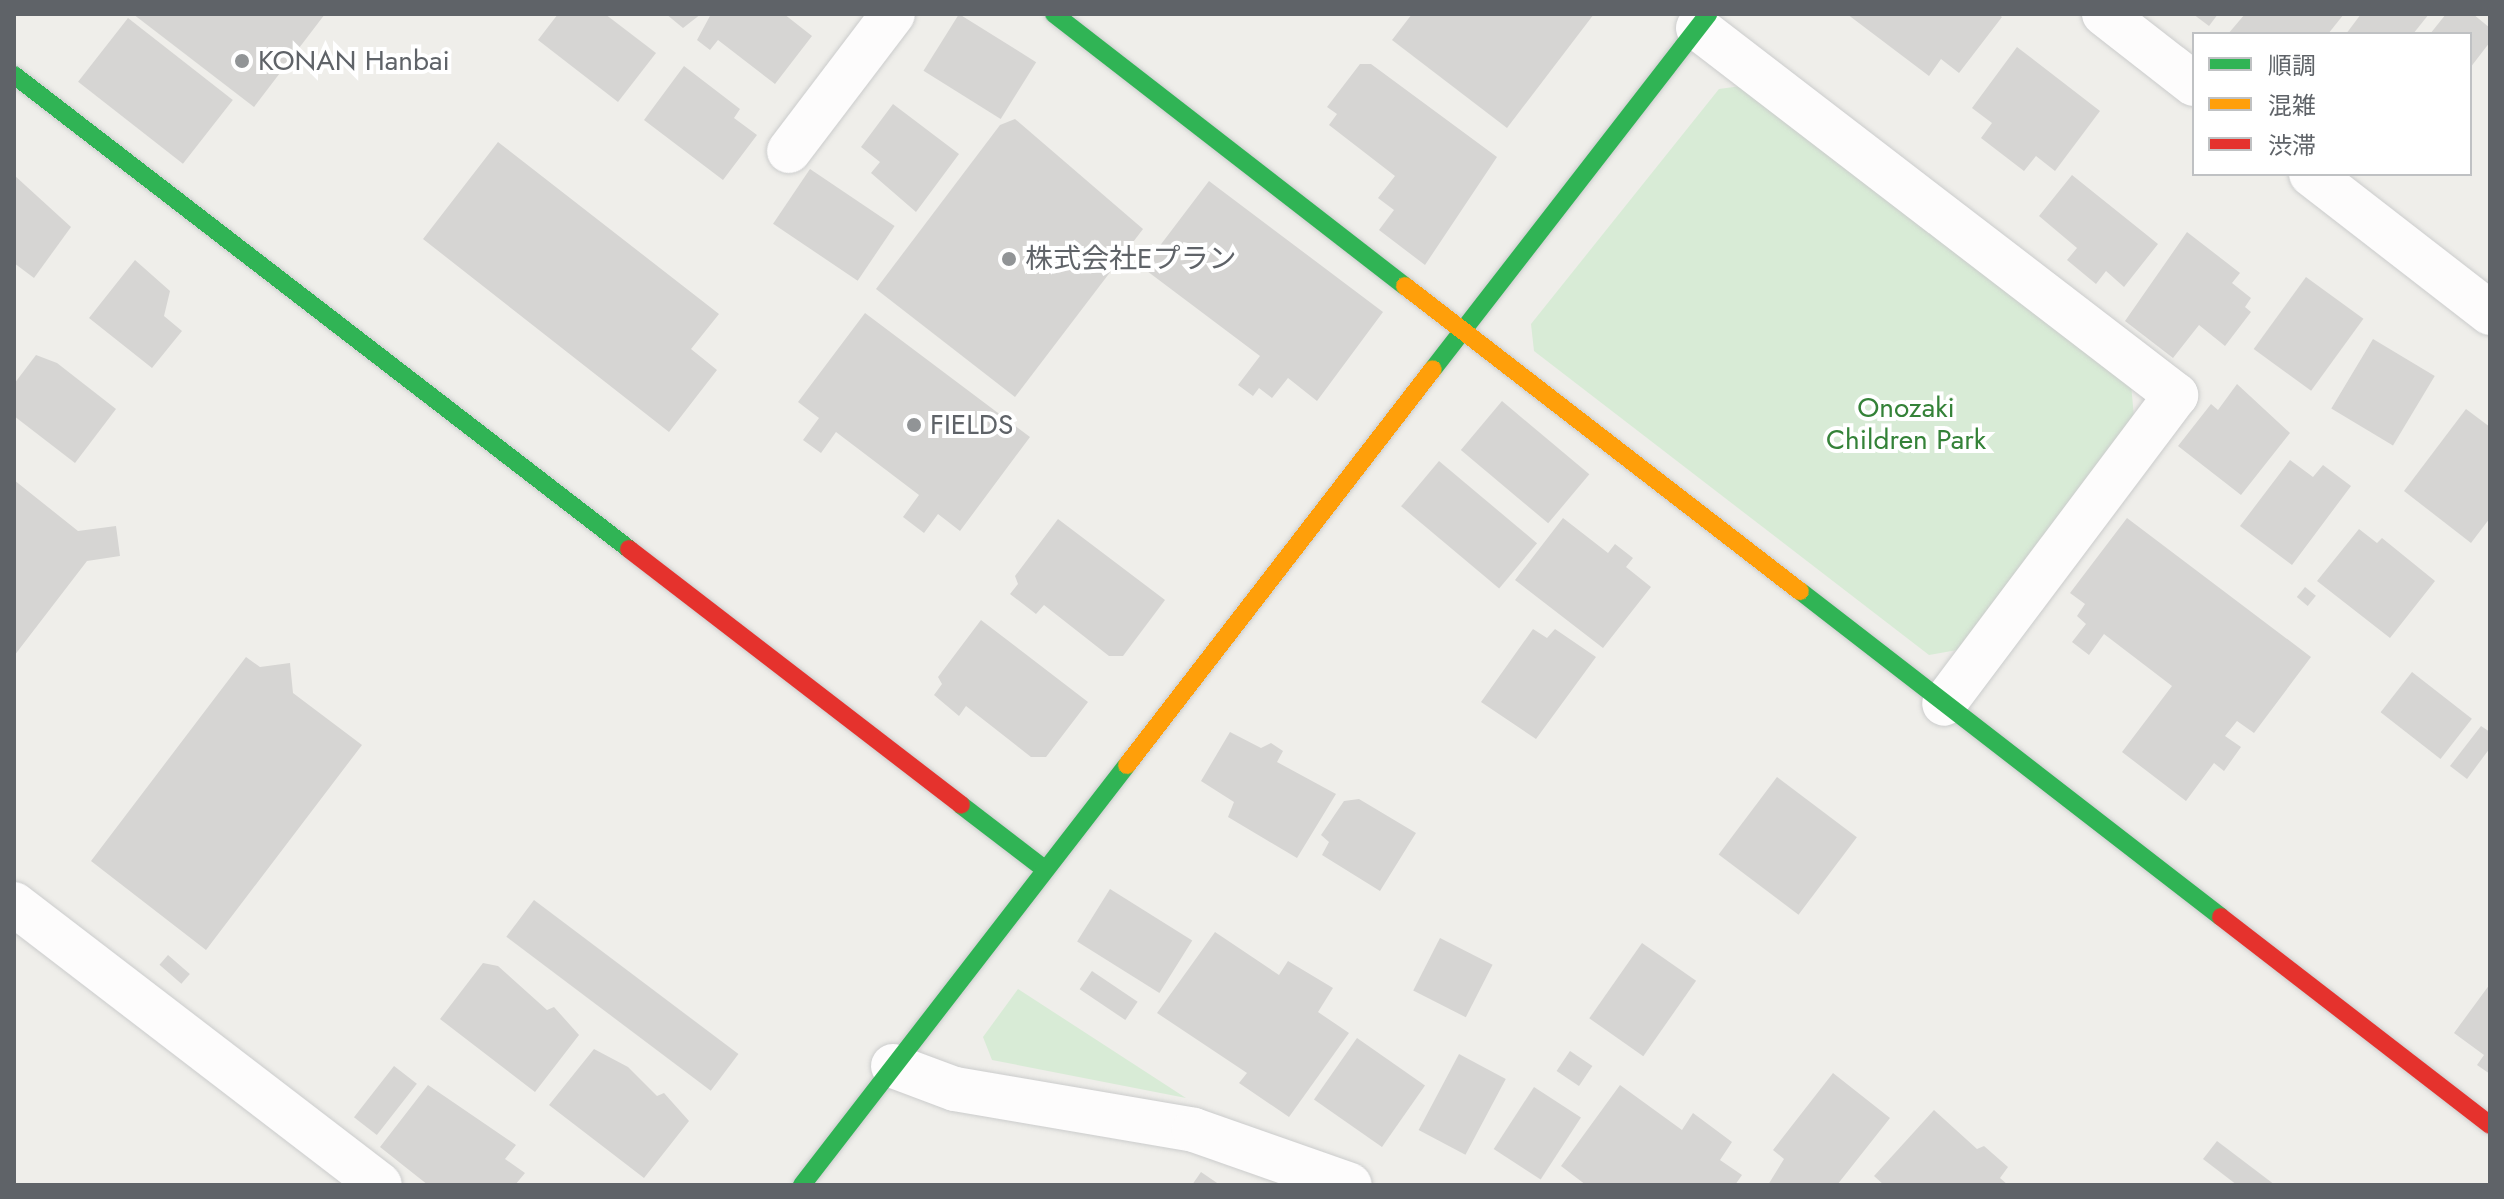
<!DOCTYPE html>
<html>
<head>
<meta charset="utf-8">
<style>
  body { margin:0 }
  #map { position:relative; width:2504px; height:1199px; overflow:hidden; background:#efeeea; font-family:Jost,"Noto Sans JP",sans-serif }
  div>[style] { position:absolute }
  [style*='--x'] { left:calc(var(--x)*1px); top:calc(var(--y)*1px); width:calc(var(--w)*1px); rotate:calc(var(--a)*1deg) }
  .green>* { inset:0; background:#d8ebd6 }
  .building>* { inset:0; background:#d6d5d3; transform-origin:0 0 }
  .roads { filter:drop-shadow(0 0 2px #cbcccc) drop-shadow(0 0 2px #cbcccc) }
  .street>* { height:44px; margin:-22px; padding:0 22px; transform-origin:22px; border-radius:22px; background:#fdfcfc }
  .fast>* { height:18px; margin:-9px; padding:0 9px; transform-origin:9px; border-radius:9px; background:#30b455 }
  .slow>* { height:18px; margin:-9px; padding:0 9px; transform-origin:9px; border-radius:9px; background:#ff9f0a }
  .jam>* { height:18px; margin:-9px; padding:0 9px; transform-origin:9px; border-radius:9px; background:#e5322d }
  .dots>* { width:22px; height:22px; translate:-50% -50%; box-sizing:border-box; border:4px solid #fff; border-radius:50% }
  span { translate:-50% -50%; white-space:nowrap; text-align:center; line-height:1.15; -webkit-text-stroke:8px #fff; paint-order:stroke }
  .poi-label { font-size:28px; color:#5f6368 }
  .left { translate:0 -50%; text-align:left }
  .park-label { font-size:28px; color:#348238 }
  .frame { position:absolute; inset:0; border:16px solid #5f6368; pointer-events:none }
  .legend { position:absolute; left:2192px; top:32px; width:280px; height:144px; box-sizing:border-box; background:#fff; border:2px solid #bfc1c3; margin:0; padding:10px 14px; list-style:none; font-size:24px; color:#5f6368 }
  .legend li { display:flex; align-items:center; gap:16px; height:40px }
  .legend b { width:40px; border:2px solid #bfc1c3 }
</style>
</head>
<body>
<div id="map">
  <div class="green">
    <i style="clip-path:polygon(1741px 86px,2131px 384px,2134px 417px,1963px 649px,1929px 655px,1534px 351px,1531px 324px,1719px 89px)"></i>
    <i style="clip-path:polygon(1018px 989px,1186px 1098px,992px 1060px,983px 1037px)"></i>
  </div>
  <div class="building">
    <i style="clip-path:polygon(133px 14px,325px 14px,254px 107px)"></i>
    <i style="clip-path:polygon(558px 14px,605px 14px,656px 53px,618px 102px,538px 40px)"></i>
    <i style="clip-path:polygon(666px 14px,701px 14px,683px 28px)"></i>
    <i style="clip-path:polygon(711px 14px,784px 14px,812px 36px,775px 84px,718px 40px,710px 50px,697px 40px)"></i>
    <i style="left:959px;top:14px;width:91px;height:67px;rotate:32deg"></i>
    <i style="clip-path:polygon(1412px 14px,1594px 14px,1507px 128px,1392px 40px)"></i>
    <i style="clip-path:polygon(1847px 14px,1998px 14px,2002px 17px,1959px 73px,1941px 59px,1929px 76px)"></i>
    <i style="clip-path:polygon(2193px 14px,2218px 14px,2209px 26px)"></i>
    <i style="clip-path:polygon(2245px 14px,2344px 14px,2328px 34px,2228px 34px)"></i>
    <i style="clip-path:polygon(2361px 14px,2429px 14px,2413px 34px,2346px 34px)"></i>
    <i style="clip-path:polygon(2446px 14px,2473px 14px,2490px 28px,2490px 42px,2470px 68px,2470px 34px,2430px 34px)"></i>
    <i style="left:128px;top:18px;width:133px;height:81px;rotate:38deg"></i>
    <i style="clip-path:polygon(2017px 47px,2100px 111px,2055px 171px,2036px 156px,2024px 171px,1981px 138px,1992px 123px,1972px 108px)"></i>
    <i style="clip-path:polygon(1360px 64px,1371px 64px,1497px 157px,1425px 265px,1379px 230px,1394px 210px,1378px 198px,1395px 176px,1329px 125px,1337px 114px,1327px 107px)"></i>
    <i style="clip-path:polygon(684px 66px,740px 109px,734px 118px,757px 135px,723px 180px,644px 120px)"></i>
    <i style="clip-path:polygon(893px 104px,959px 154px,916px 212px,871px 173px,880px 162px,861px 147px)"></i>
    <i style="clip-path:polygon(1015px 119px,1143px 229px,1015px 397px,876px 289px,1000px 125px)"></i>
    <i style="clip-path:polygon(498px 142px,719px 314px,691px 349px,717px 370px,669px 432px,423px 239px)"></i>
    <i style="left:810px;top:169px;width:102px;height:66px;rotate:34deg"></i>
    <i style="clip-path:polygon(14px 175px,71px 227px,34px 278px,14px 263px)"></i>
    <i style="clip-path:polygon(2072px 175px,2158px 244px,2124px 287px,2106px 271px,2096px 284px,2067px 260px,2077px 248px,2039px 216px)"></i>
    <i style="clip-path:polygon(1209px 181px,1383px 312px,1317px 401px,1288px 378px,1272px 398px,1259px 388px,1253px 396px,1238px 385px,1260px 356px,1143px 268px)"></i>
    <i style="clip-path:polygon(2187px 232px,2240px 273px,2232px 283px,2251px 298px,2245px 307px,2251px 312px,2225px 346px,2199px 325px,2173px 358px,2125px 321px)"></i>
    <i style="clip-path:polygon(135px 260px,170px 291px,164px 316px,182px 331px,152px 368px,89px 318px)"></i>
    <i style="left:2306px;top:277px;width:71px;height:89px;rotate:36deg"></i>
    <i style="clip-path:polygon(865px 313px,1030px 437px,960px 531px,938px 514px,924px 533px,903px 517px,919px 495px,836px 432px,821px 453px,803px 440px,819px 418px,798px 402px)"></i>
    <i style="left:2373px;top:339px;width:72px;height:81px;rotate:31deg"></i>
    <i style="clip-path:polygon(36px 355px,57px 363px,116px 409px,75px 463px,14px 416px,14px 384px)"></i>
    <i style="clip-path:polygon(2237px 384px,2290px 433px,2241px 495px,2178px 446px,2211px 404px,2218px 410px)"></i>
    <i style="left:1502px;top:401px;width:114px;height:64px;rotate:40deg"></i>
    <i style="clip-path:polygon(2466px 409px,2490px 427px,2490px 518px,2471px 543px,2404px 491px)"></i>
    <i style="clip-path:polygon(2290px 460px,2313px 477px,2323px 465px,2351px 486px,2292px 565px,2240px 526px)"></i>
    <i style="left:1439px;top:461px;width:128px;height:59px;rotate:40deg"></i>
    <i style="clip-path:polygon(14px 480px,78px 531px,116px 526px,120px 556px,87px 561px,14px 656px)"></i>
    <i style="clip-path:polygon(1563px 518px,1608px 553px,1615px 544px,1633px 558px,1626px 567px,1651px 587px,1603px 648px,1515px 580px)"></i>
    <i style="clip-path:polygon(2127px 518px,2311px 657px,2254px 733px,2237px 721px,2225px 736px,2241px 747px,2224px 771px,2214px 763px,2186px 801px,2122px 752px,2172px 686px,2104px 634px,2089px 655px,2072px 642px,2086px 624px,2077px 616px,2085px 604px,2070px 593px)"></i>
    <i style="clip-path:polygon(1058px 519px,1165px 600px,1123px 656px,1109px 656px,1044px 605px,1036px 614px,1010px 594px,1018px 584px,1015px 576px)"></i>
    <i style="clip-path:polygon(2359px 529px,2377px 543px,2382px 538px,2435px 581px,2390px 638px,2317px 581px)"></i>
    <i style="left:2305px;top:587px;width:14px;height:13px;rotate:39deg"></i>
    <i style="clip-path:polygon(981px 620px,1088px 702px,1046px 757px,1031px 757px,966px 706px,959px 716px,934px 695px,942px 684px,938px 677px)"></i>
    <i style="clip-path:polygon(1533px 629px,1547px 638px,1555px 629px,1596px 657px,1536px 739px,1481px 702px)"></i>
    <i style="clip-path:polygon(246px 657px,260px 667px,290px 663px,293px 693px,362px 745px,206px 950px,91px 861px)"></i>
    <i style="left:2412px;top:672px;width:76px;height:51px;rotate:38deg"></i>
    <i style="clip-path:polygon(2481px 726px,2490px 732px,2490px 748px,2467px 779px,2450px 766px)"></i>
    <i style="clip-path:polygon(1230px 732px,1261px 748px,1271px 743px,1283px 751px,1277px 762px,1336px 794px,1297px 858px,1228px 817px,1234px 802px,1201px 781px)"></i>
    <i style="left:1777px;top:777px;width:100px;height:97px;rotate:37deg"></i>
    <i style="clip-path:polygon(1359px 799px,1416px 833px,1380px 891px,1322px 855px,1329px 842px,1321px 835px,1344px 801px)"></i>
    <i style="left:1110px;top:889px;width:97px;height:62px;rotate:32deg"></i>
    <i style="left:534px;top:900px;width:256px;height:46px;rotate:37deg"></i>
    <i style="clip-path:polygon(1215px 932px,1279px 975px,1288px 961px,1333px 988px,1318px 1012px,1349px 1033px,1289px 1117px,1239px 1083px,1247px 1073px,1157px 1013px)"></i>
    <i style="left:1440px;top:938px;width:59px;height:59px;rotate:27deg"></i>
    <i style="left:1642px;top:943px;width:66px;height:92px;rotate:35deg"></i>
    <i style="left:168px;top:955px;width:29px;height:13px;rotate:41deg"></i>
    <i style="clip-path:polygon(483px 963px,498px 966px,547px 1010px,554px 1007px,579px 1035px,535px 1092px,440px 1019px)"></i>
    <i style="left:1092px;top:971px;width:55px;height:22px;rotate:34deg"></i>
    <i style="clip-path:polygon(2490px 984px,2490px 1074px,2477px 1065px,2484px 1055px,2454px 1033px)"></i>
    <i style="left:1357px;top:1038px;width:83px;height:75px;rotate:35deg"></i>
    <i style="clip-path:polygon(594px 1049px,628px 1067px,657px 1096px,664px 1093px,689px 1121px,644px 1178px,549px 1105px)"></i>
    <i style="left:1570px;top:1051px;width:27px;height:24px;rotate:34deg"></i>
    <i style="left:1459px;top:1054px;width:53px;height:86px;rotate:28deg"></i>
    <i style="left:394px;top:1066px;width:29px;height:65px;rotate:38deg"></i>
    <i style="clip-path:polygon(1833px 1073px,1890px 1118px,1837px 1185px,1768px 1185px,1784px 1159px,1773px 1150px)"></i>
    <i style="clip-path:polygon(428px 1085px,516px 1145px,505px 1159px,525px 1173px,515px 1185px,428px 1185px,380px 1147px)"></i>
    <i style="clip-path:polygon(1620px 1085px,1682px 1130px,1693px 1113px,1732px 1142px,1720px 1160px,1742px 1175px,1735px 1185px,1586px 1185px,1561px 1166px)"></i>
    <i style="left:1534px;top:1087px;width:56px;height:74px;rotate:33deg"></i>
    <i style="clip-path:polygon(1934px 1110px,1977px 1149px,1984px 1146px,2008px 1167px,2000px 1178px,2008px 1185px,1884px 1185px,1874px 1176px)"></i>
    <i style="clip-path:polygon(2217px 1141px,2275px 1185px,2237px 1185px,2203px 1159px)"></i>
    <i style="clip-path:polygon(1201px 1172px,1220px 1185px,1192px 1185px)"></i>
  </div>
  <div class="roads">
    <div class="street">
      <i style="--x:2104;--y:14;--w:114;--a:37.9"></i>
      <i style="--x:1698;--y:28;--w:603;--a:37.52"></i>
      <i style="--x:2176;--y:395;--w:386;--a:126.9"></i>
      <i style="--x:789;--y:151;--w:172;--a:-52.8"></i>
      <i style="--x:2311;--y:174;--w:227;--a:37.8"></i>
      <i style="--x:14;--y:904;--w:461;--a:37.5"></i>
      <i style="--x:893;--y:1066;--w:66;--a:20.4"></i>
      <i style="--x:955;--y:1089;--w:242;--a:9.7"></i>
      <i style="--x:1194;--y:1130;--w:165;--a:19.4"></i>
    </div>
    <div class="fast">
      <i style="--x:1054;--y:14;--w:444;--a:37.8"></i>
      <i style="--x:14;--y:75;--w:776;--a:37.62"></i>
      <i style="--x:1433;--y:369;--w:449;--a:-52.2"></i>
      <i style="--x:1800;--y:591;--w:532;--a:37.75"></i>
      <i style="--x:961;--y:805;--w:103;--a:37.5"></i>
      <i style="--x:802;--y:1185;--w:531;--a:-52.27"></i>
    </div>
    <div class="slow">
      <i style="--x:1405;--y:286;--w:499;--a:37.7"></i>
      <i style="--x:1127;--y:765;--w:500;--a:-52.31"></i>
    </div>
    <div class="jam">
      <i style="--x:629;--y:549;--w:419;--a:37.6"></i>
      <i style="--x:2221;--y:917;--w:340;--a:37.7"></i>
    </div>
  </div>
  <div class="dots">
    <i style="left:242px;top:61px;background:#919496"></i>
    <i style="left:1009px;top:259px;background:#919496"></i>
    <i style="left:914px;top:425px;background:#919496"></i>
  </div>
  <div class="poi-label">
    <span class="left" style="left:258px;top:61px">KONAN Hanbai</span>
    <span class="left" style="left:1025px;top:259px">株式会社Eプラン</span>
    <span class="left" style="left:930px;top:425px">FIELDS</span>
  </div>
  <div class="park-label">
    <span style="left:1906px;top:424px">Onozaki<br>Children Park</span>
  </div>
  <div class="frame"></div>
  <ul class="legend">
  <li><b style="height:10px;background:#30b455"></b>順調</li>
  <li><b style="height:10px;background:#ff9f0a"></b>混雑</li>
  <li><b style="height:10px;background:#e5322d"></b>渋滞</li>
  </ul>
</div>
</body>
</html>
